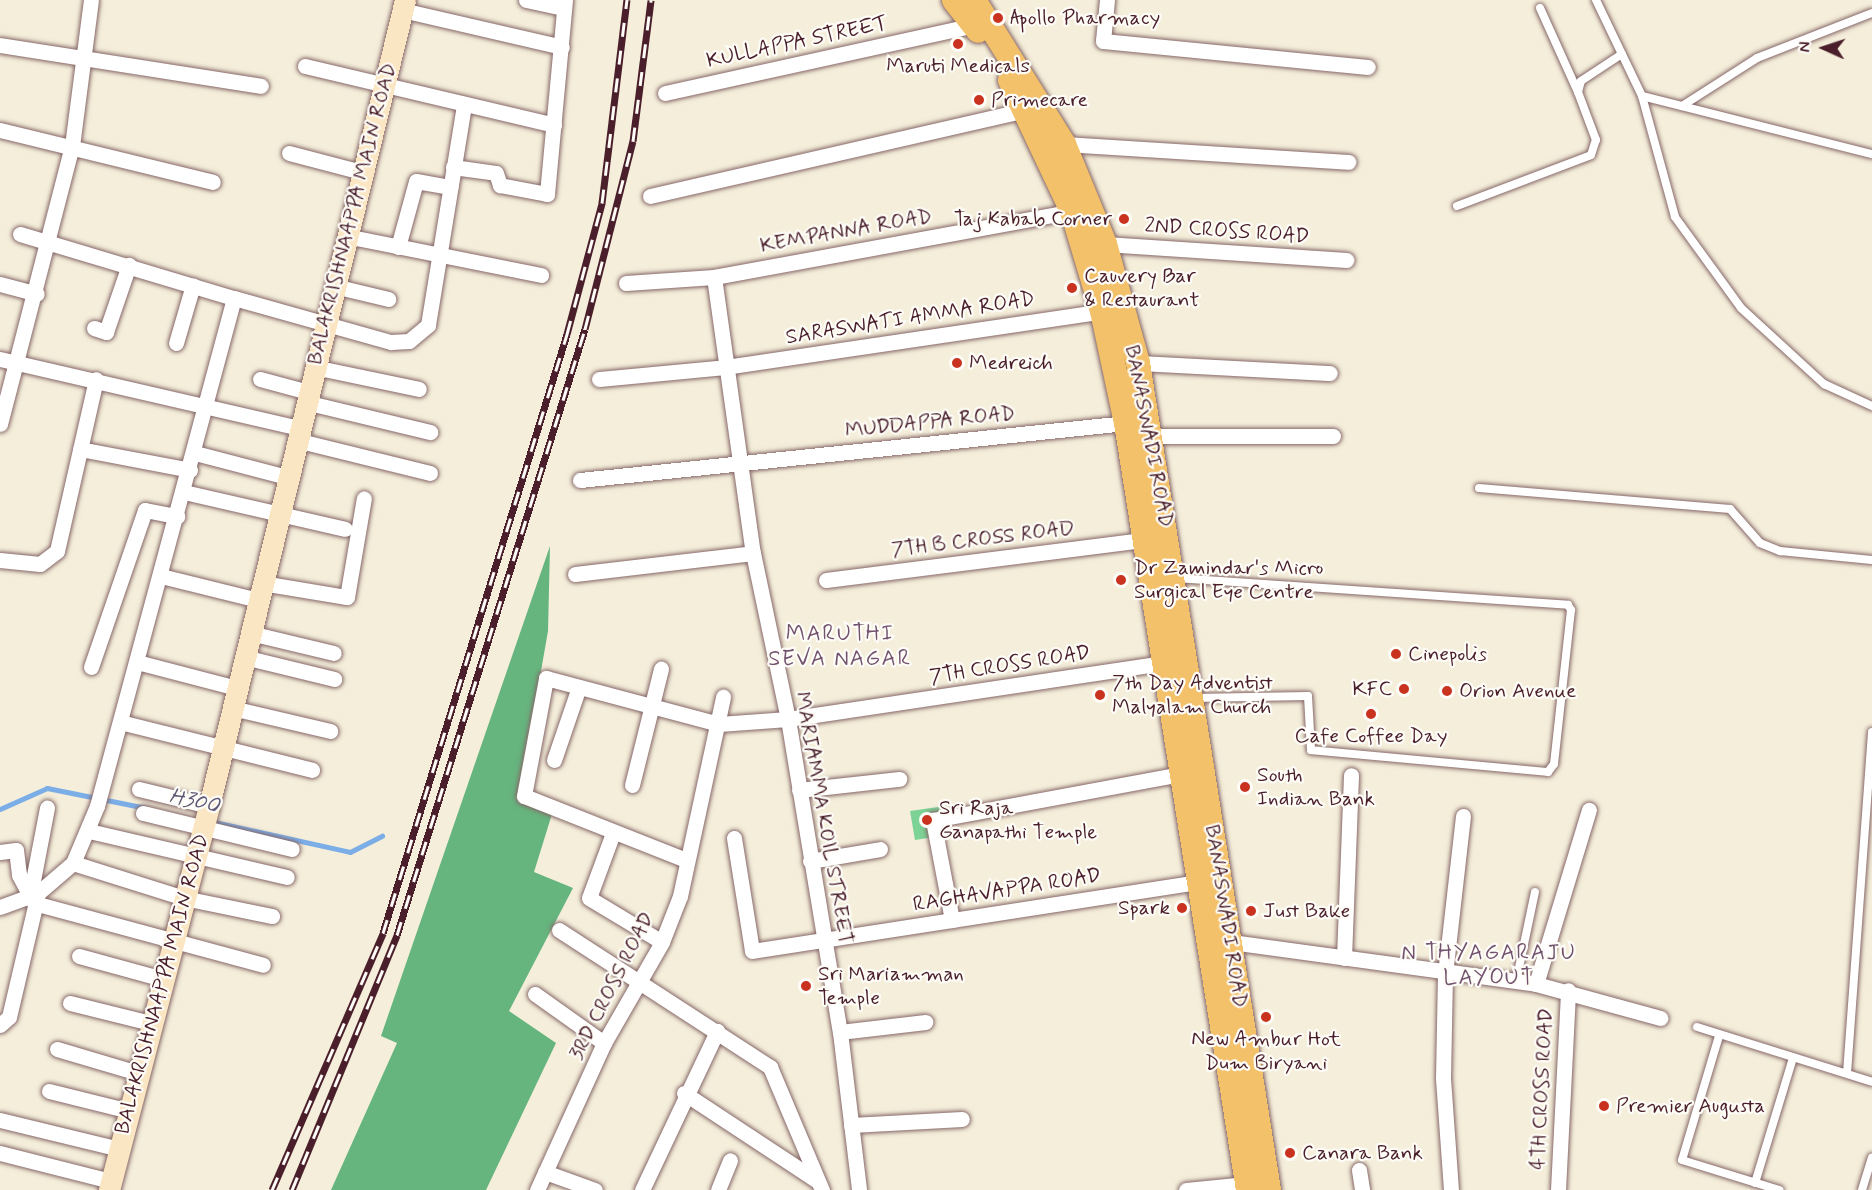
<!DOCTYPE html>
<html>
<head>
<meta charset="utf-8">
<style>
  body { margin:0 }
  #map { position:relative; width:1872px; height:1190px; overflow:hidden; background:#f4eeda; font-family:Mynerve,sans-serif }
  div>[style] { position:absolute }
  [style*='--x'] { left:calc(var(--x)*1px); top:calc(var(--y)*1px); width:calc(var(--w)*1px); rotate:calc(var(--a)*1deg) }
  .green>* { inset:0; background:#7dd295 }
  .forest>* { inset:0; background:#66b47e }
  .stream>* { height:5px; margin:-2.5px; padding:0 2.5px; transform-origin:2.5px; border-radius:2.5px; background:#7bade7 }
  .roads { filter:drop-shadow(0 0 2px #866768) drop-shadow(0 0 2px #866768) }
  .lane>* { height:8px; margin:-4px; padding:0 4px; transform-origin:4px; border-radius:4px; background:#fff }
  .street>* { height:15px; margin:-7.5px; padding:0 7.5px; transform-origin:7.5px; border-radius:7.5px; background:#fff }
  .secondary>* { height:21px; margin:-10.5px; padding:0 10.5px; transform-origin:10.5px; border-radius:10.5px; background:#fbe6c4 }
  .primary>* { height:24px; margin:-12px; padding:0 12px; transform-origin:12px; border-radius:12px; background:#f4c16b }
  .rail>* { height:7px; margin-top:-3.5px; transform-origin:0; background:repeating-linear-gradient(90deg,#fdfcf7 0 14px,#4a1f2b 0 28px); box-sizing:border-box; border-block:2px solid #4a1f2b }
  .dots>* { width:16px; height:16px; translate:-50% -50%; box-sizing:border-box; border:3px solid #fdfcf7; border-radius:50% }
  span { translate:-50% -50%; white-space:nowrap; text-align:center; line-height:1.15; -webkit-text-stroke:4.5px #fdfcf7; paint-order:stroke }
  .poi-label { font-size:21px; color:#4a1f2b }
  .left { translate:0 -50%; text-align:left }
  .right { translate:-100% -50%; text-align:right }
  .street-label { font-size:21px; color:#4a1f2b }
  .neighbourhood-label { font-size:22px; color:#72526e; letter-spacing:1.5px }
  .water-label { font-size:22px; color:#5e5876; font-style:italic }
  .north { position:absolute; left:1794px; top:18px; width:60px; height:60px; -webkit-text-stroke:4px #fdfcf7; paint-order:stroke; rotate:273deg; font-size:16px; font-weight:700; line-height:24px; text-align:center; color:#4a1f2b }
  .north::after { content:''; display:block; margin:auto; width:21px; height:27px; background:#4a1f2b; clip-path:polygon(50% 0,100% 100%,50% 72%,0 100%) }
</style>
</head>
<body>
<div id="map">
  <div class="green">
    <i style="clip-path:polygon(945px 806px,946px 817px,934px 837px,915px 840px,910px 811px)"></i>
  </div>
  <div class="forest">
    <i style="clip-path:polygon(550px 546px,548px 631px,519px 797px,552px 814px,534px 872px,573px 888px,509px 1011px,556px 1043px,486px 1190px,331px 1190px,397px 1043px,381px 1036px)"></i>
  </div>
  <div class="stream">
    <i style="--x:0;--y:809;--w:51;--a:-24.1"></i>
    <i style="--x:47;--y:788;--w:101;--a:11.4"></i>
    <i style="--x:214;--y:822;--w:139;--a:12.4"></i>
    <i style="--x:350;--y:852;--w:36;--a:-27"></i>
  </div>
  <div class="roads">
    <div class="lane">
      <i style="--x:1596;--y:0;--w:106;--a:64.4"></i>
      <i style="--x:1642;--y:96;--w:237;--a:14.2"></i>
      <i style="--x:1540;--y:8;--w:92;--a:65.7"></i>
      <i style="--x:1642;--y:96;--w:125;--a:74.7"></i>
      <i style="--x:1675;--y:217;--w:112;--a:54"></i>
      <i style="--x:1741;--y:308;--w:113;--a:42.5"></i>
      <i style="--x:1824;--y:384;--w:53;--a:24.6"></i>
      <i style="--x:1682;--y:106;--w:89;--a:-32.6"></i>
      <i style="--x:1757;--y:58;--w:123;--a:-21.4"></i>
      <i style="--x:1457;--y:206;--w:143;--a:-20.8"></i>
      <i style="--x:1591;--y:155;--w:16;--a:-72"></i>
      <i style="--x:1596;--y:140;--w:51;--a:-110.6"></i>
      <i style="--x:1578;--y:92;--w:11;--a:-75"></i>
      <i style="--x:1581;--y:81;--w:49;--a:-33.4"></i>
      <i style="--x:1479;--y:488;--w:252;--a:4.8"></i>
      <i style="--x:1730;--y:509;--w:45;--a:48.6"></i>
      <i style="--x:1760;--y:543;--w:22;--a:22"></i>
      <i style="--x:1780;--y:551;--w:92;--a:5.6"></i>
      <i style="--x:1176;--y:578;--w:393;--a:3.9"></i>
      <i style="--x:1568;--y:605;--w:6;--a:59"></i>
      <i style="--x:1571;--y:610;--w:155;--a:96.3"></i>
      <i style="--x:1554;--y:764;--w:10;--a:127"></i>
      <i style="--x:1548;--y:772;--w:238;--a:-174.7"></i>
      <i style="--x:1311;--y:750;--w:54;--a:-93.2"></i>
      <i style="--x:1308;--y:696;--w:115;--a:179"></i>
      <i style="--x:1516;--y:982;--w:92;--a:-78.1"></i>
      <i style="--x:1697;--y:1027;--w:183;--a:17.4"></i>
      <i style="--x:1719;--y:1036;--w:129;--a:106.6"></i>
      <i style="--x:1682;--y:1160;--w:102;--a:17.2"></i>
      <i style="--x:1847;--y:1073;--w:342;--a:-85.8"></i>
      <i style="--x:1755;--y:1183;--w:131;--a:-73.1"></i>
      <i style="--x:1862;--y:1190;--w:34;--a:-73"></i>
    </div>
    <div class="street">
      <i style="--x:526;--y:0;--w:39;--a:12"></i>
      <i style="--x:1107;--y:0;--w:41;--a:95.6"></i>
      <i style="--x:1103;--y:41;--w:266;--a:5.6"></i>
      <i style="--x:402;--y:10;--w:164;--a:13"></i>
      <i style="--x:0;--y:45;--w:264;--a:8.9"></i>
      <i style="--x:305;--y:66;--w:256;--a:13.3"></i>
      <i style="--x:665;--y:93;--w:315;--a:-12.4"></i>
      <i style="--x:0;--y:130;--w:219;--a:13.7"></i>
      <i style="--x:1064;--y:144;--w:285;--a:3.6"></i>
      <i style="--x:289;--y:153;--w:75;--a:14.6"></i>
      <i style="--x:453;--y:167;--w:43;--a:7.9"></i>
      <i style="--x:496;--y:173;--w:13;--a:72"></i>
      <i style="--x:500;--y:185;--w:48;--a:10.8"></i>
      <i style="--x:547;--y:194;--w:195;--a:-84.7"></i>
      <i style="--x:650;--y:196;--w:387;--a:-12.9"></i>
      <i style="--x:20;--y:234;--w:223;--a:16.7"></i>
      <i style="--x:234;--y:298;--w:163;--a:15.7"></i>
      <i style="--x:391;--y:342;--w:18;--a:-3"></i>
      <i style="--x:409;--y:341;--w:25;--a:-40"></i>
      <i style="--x:428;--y:325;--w:224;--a:-80.7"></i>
      <i style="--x:346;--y:236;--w:199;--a:11.3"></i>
      <i style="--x:1105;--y:244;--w:242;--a:3.8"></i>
      <i style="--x:398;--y:247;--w:68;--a:-74.7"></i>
      <i style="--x:416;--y:181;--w:35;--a:10"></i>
      <i style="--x:714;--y:277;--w:279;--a:82"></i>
      <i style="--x:753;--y:553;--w:170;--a:78.1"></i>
      <i style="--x:788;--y:719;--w:317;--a:80.6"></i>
      <i style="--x:840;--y:1032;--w:159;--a:83.1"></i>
      <i style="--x:626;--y:283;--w:88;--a:-3.9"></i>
      <i style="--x:714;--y:277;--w:364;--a:-10.4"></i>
      <i style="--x:0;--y:284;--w:38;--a:15"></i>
      <i style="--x:334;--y:286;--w:56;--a:13.5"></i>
      <i style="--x:94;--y:328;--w:13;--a:18"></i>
      <i style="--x:106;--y:332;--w:71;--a:-71.1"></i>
      <i style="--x:176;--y:343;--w:60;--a:-73.7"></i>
      <i style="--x:0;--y:359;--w:307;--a:13"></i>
      <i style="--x:1138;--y:363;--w:192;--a:3"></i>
      <i style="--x:314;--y:367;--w:107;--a:11.8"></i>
      <i style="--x:260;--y:379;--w:50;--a:15.2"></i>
      <i style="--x:599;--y:379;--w:127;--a:-5.4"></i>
      <i style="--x:725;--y:367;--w:381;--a:-8.4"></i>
      <i style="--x:305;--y:402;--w:129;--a:13.5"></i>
      <i style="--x:0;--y:424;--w:287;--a:-75.5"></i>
      <i style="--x:72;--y:146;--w:147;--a:-82.6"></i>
      <i style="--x:1153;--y:436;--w:180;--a:0"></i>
      <i style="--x:296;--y:440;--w:138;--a:13.8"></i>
      <i style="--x:80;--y:449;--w:112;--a:10.8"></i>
      <i style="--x:195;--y:453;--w:95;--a:14.6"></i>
      <i style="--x:580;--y:480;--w:549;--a:-5.96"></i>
      <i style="--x:184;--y:492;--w:165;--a:12.9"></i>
      <i style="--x:0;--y:560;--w:40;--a:5.7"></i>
      <i style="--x:40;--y:564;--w:21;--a:-37"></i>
      <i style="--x:57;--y:551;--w:176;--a:-77.2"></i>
      <i style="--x:575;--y:574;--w:179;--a:-6.7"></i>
      <i style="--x:161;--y:576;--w:100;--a:13.9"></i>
      <i style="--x:826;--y:580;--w:321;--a:-7.2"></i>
      <i style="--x:262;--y:583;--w:86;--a:9.4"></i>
      <i style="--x:347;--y:597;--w:100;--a:-80.3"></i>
      <i style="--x:250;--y:633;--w:86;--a:13.4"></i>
      <i style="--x:244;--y:657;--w:93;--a:13.7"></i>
      <i style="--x:137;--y:662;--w:103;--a:14.6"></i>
      <i style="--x:91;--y:667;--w:166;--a:-71"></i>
      <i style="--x:145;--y:510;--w:33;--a:11"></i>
      <i style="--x:232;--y:708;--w:101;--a:13.2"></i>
      <i style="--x:120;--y:722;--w:198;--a:14"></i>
      <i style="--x:554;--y:760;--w:77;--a:-71.1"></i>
      <i style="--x:632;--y:785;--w:120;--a:-76"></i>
      <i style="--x:139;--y:789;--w:72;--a:13.7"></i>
      <i style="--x:799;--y:790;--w:101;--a:-6.3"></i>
      <i style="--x:143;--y:813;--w:153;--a:13.6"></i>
      <i style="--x:89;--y:831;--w:203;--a:13.1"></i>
      <i style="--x:613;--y:833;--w:69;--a:110.3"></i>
      <i style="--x:589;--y:898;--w:85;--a:31.1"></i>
      <i style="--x:734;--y:838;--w:114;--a:80.9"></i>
      <i style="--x:752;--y:951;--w:451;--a:-8.8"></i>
      <i style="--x:0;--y:852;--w:16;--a:-7"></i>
      <i style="--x:16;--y:850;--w:25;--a:83"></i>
      <i style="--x:19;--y:875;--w:24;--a:62"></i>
      <i style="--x:686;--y:860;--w:174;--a:-158.4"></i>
      <i style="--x:524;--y:796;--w:120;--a:-79.4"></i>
      <i style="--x:546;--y:678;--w:179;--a:14.9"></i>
      <i style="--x:719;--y:724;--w:69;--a:-4.1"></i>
      <i style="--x:788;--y:719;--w:380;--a:-8.5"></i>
      <i style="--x:810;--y:861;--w:71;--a:-9.7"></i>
      <i style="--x:73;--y:863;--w:116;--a:17.5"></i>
      <i style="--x:184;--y:898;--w:90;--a:11.6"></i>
      <i style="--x:30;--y:896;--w:90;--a:-79.1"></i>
      <i style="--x:34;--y:903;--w:237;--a:15.1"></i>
      <i style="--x:0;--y:907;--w:40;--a:-20.2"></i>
      <i style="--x:952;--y:920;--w:102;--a:-100.8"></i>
      <i style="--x:933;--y:820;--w:252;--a:-10.5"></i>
      <i style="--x:559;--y:930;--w:252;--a:33"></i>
      <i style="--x:770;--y:1067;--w:134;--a:67.1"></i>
      <i style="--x:1224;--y:941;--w:315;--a:7.8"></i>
      <i style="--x:1536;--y:984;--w:129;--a:15.3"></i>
      <i style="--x:79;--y:956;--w:87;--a:15.3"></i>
      <i style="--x:1344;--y:958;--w:183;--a:-87.8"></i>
      <i style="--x:1536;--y:984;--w:182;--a:-73.1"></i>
      <i style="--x:535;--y:994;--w:85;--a:35.4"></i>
      <i style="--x:70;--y:1003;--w:82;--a:14"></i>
      <i style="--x:0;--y:1025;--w:12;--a:-42"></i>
      <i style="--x:9;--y:1017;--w:127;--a:-76.8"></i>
      <i style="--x:38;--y:893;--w:46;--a:-40.6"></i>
      <i style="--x:73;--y:863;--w:62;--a:-67.2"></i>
      <i style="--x:97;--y:806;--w:526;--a:-74.91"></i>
      <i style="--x:840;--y:1032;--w:86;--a:-6.7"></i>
      <i style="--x:57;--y:1049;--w:84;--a:16.5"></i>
      <i style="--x:49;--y:1091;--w:82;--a:14"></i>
      <i style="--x:684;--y:1093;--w:158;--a:33.4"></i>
      <i style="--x:0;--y:1120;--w:123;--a:13.6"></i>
      <i style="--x:851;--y:1125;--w:111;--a:-3.1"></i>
      <i style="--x:0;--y:1153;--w:114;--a:14.2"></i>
      <i style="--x:1359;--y:1170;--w:20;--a:81"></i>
      <i style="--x:545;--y:1172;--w:53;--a:19.8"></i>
      <i style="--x:537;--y:1190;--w:162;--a:-65.5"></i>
      <i style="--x:604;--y:1043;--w:116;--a:-60.1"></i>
      <i style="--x:662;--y:942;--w:49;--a:-68.6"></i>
      <i style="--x:680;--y:896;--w:204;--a:-77.8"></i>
      <i style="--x:642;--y:1190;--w:176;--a:-64.7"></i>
      <i style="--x:718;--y:1190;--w:32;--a:-68"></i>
      <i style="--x:1186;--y:1190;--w:61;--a:-5.6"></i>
      <i style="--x:1451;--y:1190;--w:112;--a:-94.1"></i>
      <i style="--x:1443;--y:1078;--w:104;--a:-88.9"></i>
      <i style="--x:1445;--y:974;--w:159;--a:-83.5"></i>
      <i style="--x:1558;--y:1190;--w:200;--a:-87.1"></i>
    </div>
    <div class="secondary">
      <i style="--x:109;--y:1190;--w:397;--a:-75.4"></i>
      <i style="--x:209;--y:806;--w:829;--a:-76.33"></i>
    </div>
    <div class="primary">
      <i style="--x:954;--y:0;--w:39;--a:52"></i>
      <i style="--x:974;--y:0;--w:170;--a:58"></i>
      <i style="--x:1064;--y:144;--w:108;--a:67.7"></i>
      <i style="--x:1105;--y:244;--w:123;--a:74.5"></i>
      <i style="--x:1138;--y:363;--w:837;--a:81"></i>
      <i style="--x:1010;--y:80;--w:145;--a:64.7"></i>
      <i style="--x:1072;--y:211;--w:104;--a:73.3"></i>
      <i style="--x:1102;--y:311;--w:115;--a:77.9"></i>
      <i style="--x:1126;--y:423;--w:777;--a:80.96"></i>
    </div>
  </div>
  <div class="rail">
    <i style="--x:272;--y:1190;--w:280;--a:-66.6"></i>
    <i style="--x:383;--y:933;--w:627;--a:-72.92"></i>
    <i style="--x:567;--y:334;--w:136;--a:-75"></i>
    <i style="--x:602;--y:203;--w:205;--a:-83"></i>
    <i style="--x:292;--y:1190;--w:276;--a:-67.6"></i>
    <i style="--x:397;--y:935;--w:634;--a:-72.76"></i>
    <i style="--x:585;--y:329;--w:194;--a:-75.7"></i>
    <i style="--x:633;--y:141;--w:142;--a:-82.7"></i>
  </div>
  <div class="dots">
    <i style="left:998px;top:18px;background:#c8321e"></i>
    <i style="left:958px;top:44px;background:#c8321e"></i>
    <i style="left:979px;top:100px;background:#c8321e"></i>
    <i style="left:1124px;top:219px;background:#c8321e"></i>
    <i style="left:1072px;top:288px;background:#c8321e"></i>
    <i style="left:957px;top:363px;background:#c8321e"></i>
    <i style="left:1121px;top:580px;background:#c8321e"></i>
    <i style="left:1396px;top:654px;background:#c8321e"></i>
    <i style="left:1404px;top:689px;background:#c8321e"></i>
    <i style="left:1447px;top:691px;background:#c8321e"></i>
    <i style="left:1100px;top:695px;background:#c8321e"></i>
    <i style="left:1371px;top:714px;background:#c8321e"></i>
    <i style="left:1245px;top:787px;background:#c8321e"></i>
    <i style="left:927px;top:820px;background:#c8321e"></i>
    <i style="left:1182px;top:908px;background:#c8321e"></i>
    <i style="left:1251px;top:911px;background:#c8321e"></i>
    <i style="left:806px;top:986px;background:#c8321e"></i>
    <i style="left:1266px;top:1017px;background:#c8321e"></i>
    <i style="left:1604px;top:1106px;background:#c8321e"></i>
    <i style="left:1290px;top:1153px;background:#c8321e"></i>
  </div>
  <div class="poi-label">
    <span class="left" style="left:1010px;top:18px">Apollo Pharmacy</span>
    <span style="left:958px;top:66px">Maruti Medicals</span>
    <span class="left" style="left:991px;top:100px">Primecare</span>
    <span class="right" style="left:1112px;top:219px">Taj Kabab Corner</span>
    <span class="left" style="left:1084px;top:288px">Cauvery Bar<br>&amp; Restaurant</span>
    <span class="left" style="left:969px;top:363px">Medreich</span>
    <span class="left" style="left:1134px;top:580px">Dr Zamindar's Micro<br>Surgical Eye Centre</span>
    <span class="left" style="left:1408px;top:654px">Cinepolis</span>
    <span class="left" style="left:1112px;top:695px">7th Day Adventist<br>Malyalam Church</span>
    <span class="right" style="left:1392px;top:689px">KFC</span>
    <span class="left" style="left:1459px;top:691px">Orion Avenue</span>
    <span style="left:1371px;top:736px">Cafe Coffee Day</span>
    <span class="left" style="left:1257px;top:787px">South<br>Indian Bank</span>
    <span class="left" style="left:939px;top:820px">Sri Raja<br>Ganapathi Temple</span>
    <span class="right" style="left:1170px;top:908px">Spark</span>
    <span class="left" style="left:1263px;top:911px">Just Bake</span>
    <span class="left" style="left:818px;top:986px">Sri Mariamman<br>Temple</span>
    <span style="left:1266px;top:1051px">New Ambur Hot<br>Dum Biryani</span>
    <span class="left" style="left:1616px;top:1106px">Premier Augusta</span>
    <span class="left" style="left:1302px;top:1153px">Canara Bank</span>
  </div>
  <div class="street-label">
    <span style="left:797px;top:42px;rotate:-12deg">KULLAPPA STREET</span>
    <span style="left:352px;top:214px;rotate:-76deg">BALAKRISHNAAPPA MAIN ROAD</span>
    <span style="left:846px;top:231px;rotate:-10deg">KEMPANNA ROAD</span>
    <span style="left:1227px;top:231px;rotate:4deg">2ND CROSS ROAD</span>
    <span style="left:910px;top:318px;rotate:-9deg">SARASWATI AMMA ROAD</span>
    <span style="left:930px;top:422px;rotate:-6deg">MUDDAPPA ROAD</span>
    <span style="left:1149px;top:436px;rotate:79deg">BANASWADI ROAD</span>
    <span style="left:983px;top:539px;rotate:-7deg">7TH B CROSS ROAD</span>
    <span style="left:1010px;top:665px;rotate:-9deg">7TH CROSS ROAD</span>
    <span style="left:824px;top:818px;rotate:80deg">MARIAMMA KOIL STREET</span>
    <span style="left:1007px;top:890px;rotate:-9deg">RAGHAVAPPA ROAD</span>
    <span style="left:1226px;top:916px;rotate:81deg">BANASWADI ROAD</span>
    <span style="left:162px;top:984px;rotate:-75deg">BALAKRISHNAAPPA MAIN ROAD</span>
    <span style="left:612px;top:986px;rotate:-63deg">3RD CROSS ROAD</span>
    <span style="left:1542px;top:1089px;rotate:-87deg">4TH CROSS ROAD</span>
  </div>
  <div class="neighbourhood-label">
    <span style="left:840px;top:647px">MARUTHI<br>SEVA NAGAR</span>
    <span style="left:1489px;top:966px">N THYAGARAJU<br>LAYOUT</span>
  </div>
  <div class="water-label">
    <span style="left:194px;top:802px;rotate:12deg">H300</span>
  </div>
  <div class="north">N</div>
</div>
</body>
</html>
